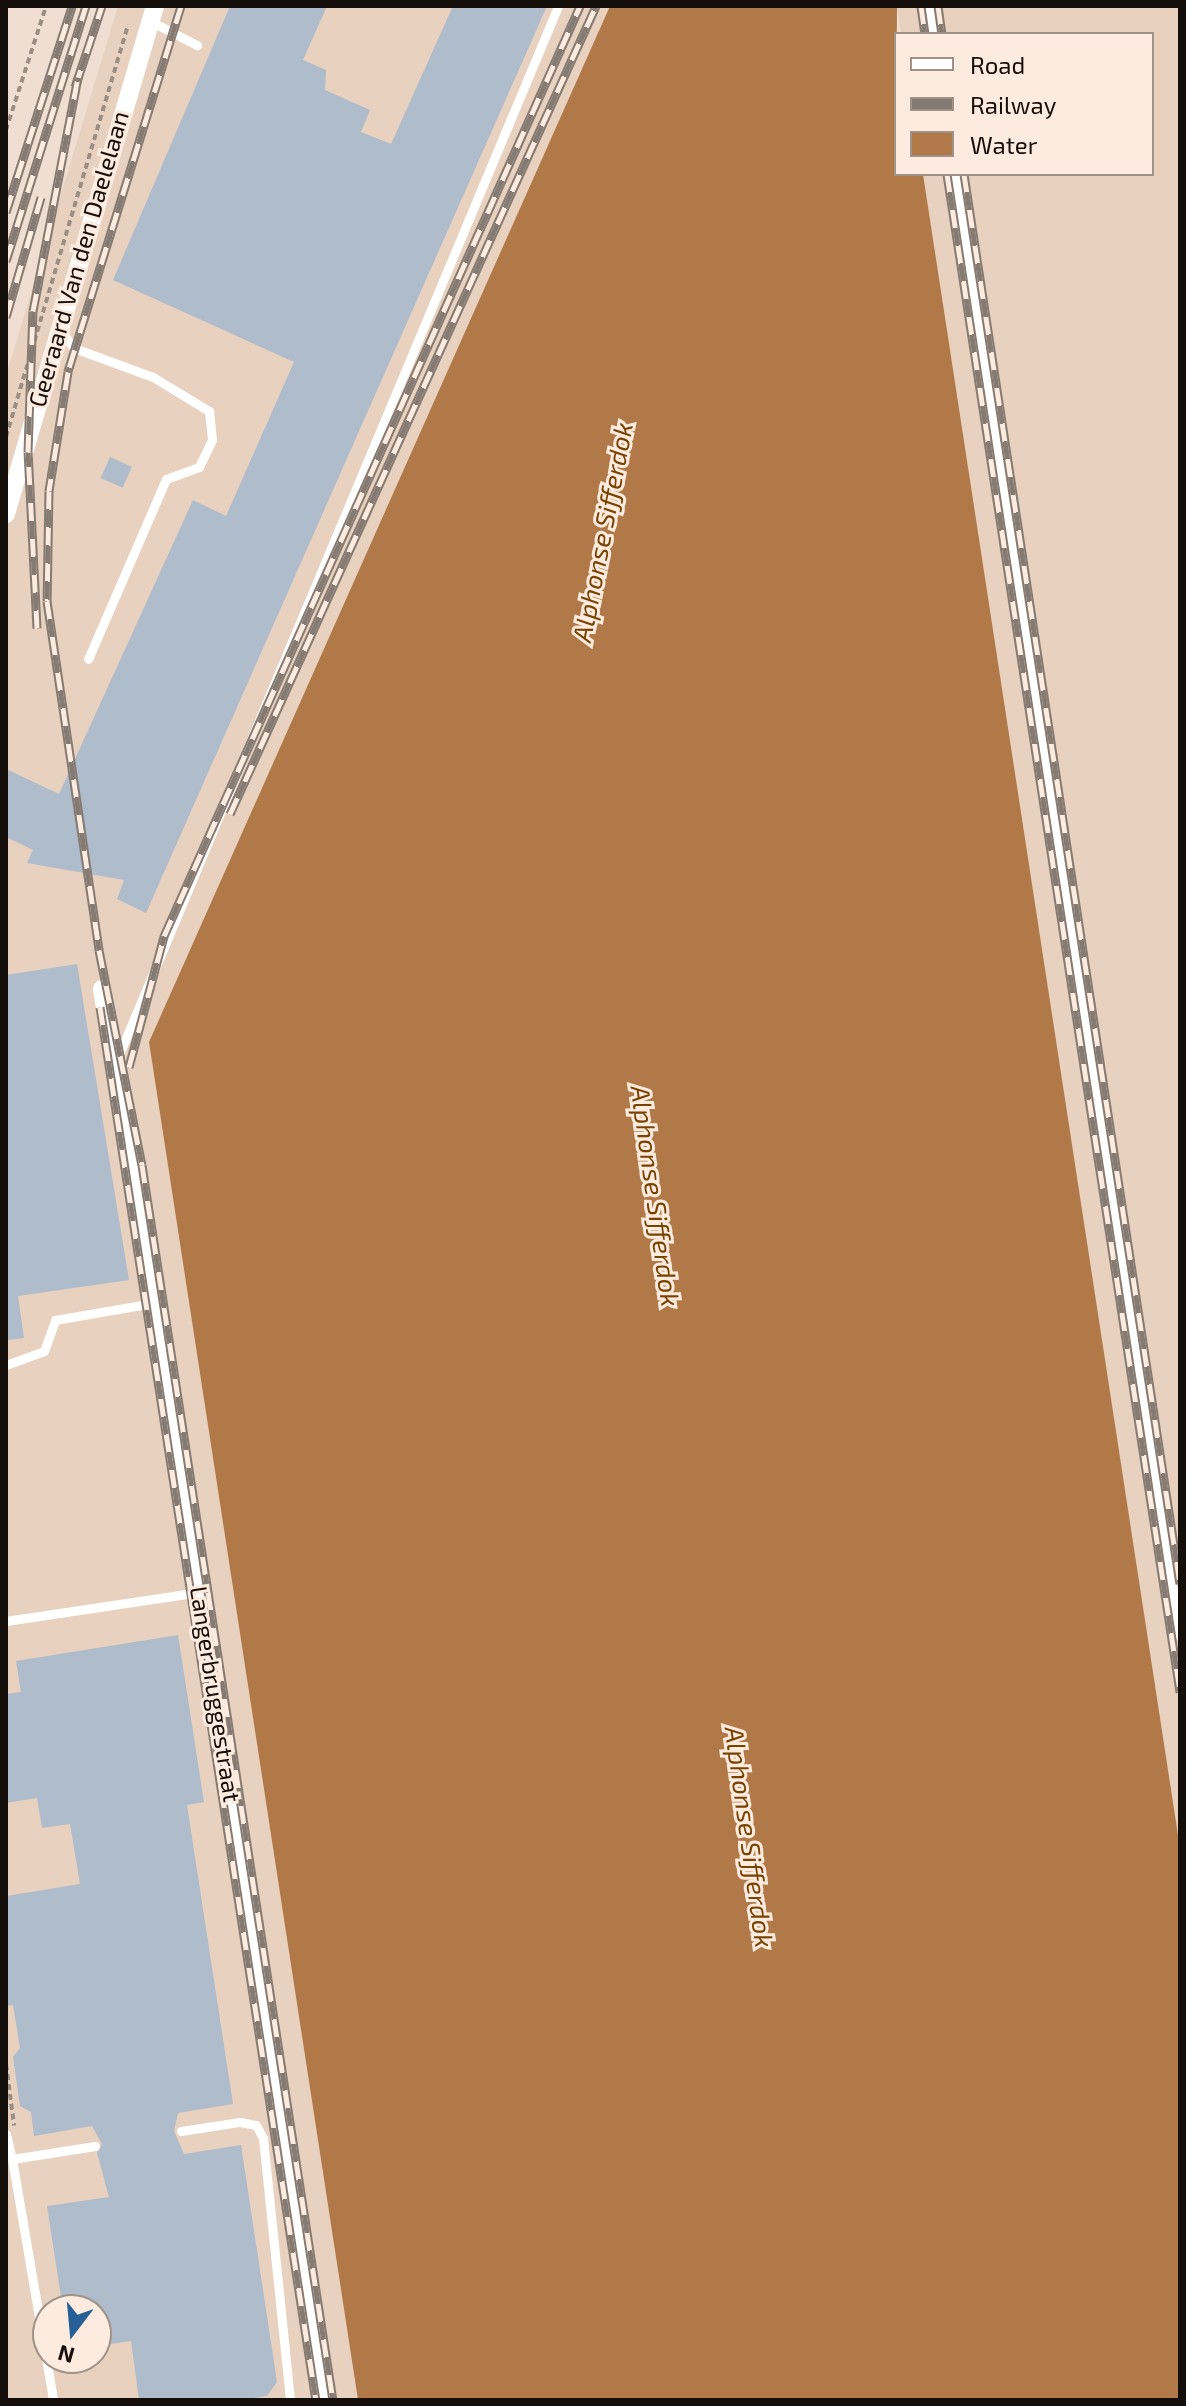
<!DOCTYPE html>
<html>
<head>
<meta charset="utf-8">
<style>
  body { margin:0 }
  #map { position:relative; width:1186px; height:2406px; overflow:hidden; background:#efded1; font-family:"Exo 2",sans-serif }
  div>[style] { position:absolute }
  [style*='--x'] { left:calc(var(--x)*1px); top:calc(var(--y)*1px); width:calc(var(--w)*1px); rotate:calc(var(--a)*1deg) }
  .built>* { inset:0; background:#e8d1be }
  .water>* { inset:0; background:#b17947 }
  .building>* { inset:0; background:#afbccb; transform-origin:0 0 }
  .path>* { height:4px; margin-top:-2px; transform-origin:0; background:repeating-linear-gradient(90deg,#9b8f85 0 6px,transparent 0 10px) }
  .service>* { height:9px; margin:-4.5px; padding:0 4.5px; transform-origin:4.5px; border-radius:4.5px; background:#fff }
  .minor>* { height:18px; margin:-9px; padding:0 9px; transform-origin:9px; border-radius:9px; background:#fff }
  .rail>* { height:9px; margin-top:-4.5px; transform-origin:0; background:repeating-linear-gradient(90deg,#fcebde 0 18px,#867b72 0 36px); box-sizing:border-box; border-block:2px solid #867b72 }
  span { translate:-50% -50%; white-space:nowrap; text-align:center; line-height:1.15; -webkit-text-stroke:6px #fcebde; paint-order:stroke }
  .street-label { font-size:24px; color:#140f0a }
  .water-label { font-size:26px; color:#784200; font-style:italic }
  .frame { position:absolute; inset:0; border:8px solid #140f0a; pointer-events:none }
  .legend { position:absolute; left:894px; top:32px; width:260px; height:144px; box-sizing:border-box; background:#fcebde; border:2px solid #9f9389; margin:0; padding:10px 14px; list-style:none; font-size:24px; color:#140f0a }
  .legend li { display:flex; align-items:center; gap:16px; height:40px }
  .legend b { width:40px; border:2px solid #9f9389 }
  .north { position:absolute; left:32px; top:2294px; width:80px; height:80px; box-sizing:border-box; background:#fcebde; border:2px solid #9f9389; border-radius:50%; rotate:196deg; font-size:22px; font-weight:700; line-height:32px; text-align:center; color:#140f0a }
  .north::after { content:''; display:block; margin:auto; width:28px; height:36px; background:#275f97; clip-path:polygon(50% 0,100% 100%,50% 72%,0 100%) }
</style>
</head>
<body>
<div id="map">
  <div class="built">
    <i style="clip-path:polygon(evenodd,118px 6px,610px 6px,149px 1042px,358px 2400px,6px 2400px,6px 376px,118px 6px,48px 2310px,96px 2310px,96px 2358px,48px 2358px,48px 2310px)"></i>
    <i style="clip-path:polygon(897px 6px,1180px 6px,1180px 1848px,923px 174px,1152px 174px,1152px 34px,901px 34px)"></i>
  </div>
  <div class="water">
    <i style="clip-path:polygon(610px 6px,897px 6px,896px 174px,923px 174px,1180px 1848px,1180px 2400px,358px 2400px,149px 1042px)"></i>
  </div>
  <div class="building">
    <i style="clip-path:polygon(230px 6px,327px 6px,303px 60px,326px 70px,325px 90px,370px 110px,361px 132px,391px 144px,453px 6px,547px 6px,146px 913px,117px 899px,124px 880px,27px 863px,33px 850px,6px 837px,6px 769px,59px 794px,193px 500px,226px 516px,294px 362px,113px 280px)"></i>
    <i style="left:110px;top:457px;width:24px;height:23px;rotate:24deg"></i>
    <i style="clip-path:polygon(77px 964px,129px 1280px,18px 1296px,24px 1338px,7px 1340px,6px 975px)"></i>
    <i style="clip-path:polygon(178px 1635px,204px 1802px,187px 1805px,233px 2104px,178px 2113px,174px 2131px,184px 2154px,241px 2145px,277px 2382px,267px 2396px,240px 2400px,139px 2400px,131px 2341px,96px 2346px,96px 2310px,63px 2310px,47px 2206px,109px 2197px,97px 2153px,102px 2144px,92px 2126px,34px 2136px,31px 2112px,20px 2106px,13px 2057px,20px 2048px,13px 2005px,6px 2006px,6px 1896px,80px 1884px,70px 1824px,42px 1828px,37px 1798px,6px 1803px,6px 1694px,21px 1692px,16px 1661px)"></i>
  </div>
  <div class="path">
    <i style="--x:6;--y:130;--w:130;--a:-72.1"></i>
    <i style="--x:6;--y:437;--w:430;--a:-73.5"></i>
    <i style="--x:6;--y:2064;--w:62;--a:82.5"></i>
  </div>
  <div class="service">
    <i style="--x:929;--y:6;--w:28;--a:80"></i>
    <i style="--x:150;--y:21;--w:53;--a:27.1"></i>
    <i style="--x:955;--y:174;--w:1479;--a:81.25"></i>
    <i style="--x:61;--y:331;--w:21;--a:53"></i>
    <i style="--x:74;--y:348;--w:84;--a:20.2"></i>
    <i style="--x:153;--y:377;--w:66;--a:31.3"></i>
    <i style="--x:209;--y:411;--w:29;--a:84"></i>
    <i style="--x:212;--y:440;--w:30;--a:116"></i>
    <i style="--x:199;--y:467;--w:35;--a:160"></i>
    <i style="--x:166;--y:479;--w:196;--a:113.4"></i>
    <i style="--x:118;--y:1057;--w:1139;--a:-67.28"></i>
    <i style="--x:6;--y:1365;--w:40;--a:-20.2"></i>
    <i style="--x:44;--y:1351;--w:33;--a:-70"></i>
    <i style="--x:55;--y:1320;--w:99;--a:-9.8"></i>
    <i style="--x:6;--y:1621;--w:196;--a:-8.5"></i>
    <i style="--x:181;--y:2131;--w:60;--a:-8.7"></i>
    <i style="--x:240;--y:2122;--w:16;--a:11"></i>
    <i style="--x:256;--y:2125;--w:15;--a:62"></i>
    <i style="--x:263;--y:2138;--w:263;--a:84.1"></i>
    <i style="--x:6;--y:2134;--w:26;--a:77"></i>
    <i style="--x:12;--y:2159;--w:84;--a:-8.9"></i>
    <i style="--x:12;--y:2159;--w:244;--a:80.3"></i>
  </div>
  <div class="minor">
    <i style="--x:6;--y:514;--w:529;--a:-73.65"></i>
    <i style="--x:102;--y:989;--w:1429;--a:81.02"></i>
  </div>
  <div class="rail">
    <i style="--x:181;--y:6;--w:383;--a:107.2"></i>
    <i style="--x:68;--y:372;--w:121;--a:99.1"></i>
    <i style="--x:49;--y:491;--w:110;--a:91"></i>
    <i style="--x:47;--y:601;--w:353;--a:81.5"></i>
    <i style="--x:99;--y:950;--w:219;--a:78.7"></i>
    <i style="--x:142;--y:1165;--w:1250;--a:81.21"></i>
    <i style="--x:921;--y:6;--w:28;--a:82"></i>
    <i style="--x:938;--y:6;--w:28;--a:82"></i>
    <i style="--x:75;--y:87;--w:85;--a:-71.6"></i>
    <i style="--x:947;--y:174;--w:1536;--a:81.27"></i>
    <i style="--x:964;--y:174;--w:1426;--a:81.29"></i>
    <i style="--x:6;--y:212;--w:216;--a:-72.2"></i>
    <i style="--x:6;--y:261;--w:267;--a:-72.6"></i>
    <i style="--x:6;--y:317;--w:125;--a:-73.7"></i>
    <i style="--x:37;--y:628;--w:176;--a:-92.9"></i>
    <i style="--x:28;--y:452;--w:141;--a:-88"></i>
    <i style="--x:33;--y:311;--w:238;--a:-79.1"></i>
    <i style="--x:230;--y:814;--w:887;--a:-65.63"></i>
    <i style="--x:100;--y:1007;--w:1410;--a:81.19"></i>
    <i style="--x:129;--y:1067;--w:136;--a:-75"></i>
    <i style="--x:164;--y:936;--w:1019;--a:-65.9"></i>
  </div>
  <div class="street-label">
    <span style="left:78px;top:259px;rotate:-74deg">Geeraard Van den Daelelaan</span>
    <span style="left:216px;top:1694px;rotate:81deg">Langerbruggestraat</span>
  </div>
  <div class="water-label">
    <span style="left:602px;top:532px;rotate:-79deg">Alphonse Sifferdok</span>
    <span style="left:656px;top:1196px;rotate:82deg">Alphonse Sifferdok</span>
    <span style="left:750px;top:1837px;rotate:82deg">Alphonse Sifferdok</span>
  </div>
  <div class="frame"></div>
  <ul class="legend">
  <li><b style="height:10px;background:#fff"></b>Road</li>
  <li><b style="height:10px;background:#867b72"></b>Railway</li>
  <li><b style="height:22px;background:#b17947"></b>Water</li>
  </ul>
  <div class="north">N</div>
</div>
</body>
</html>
